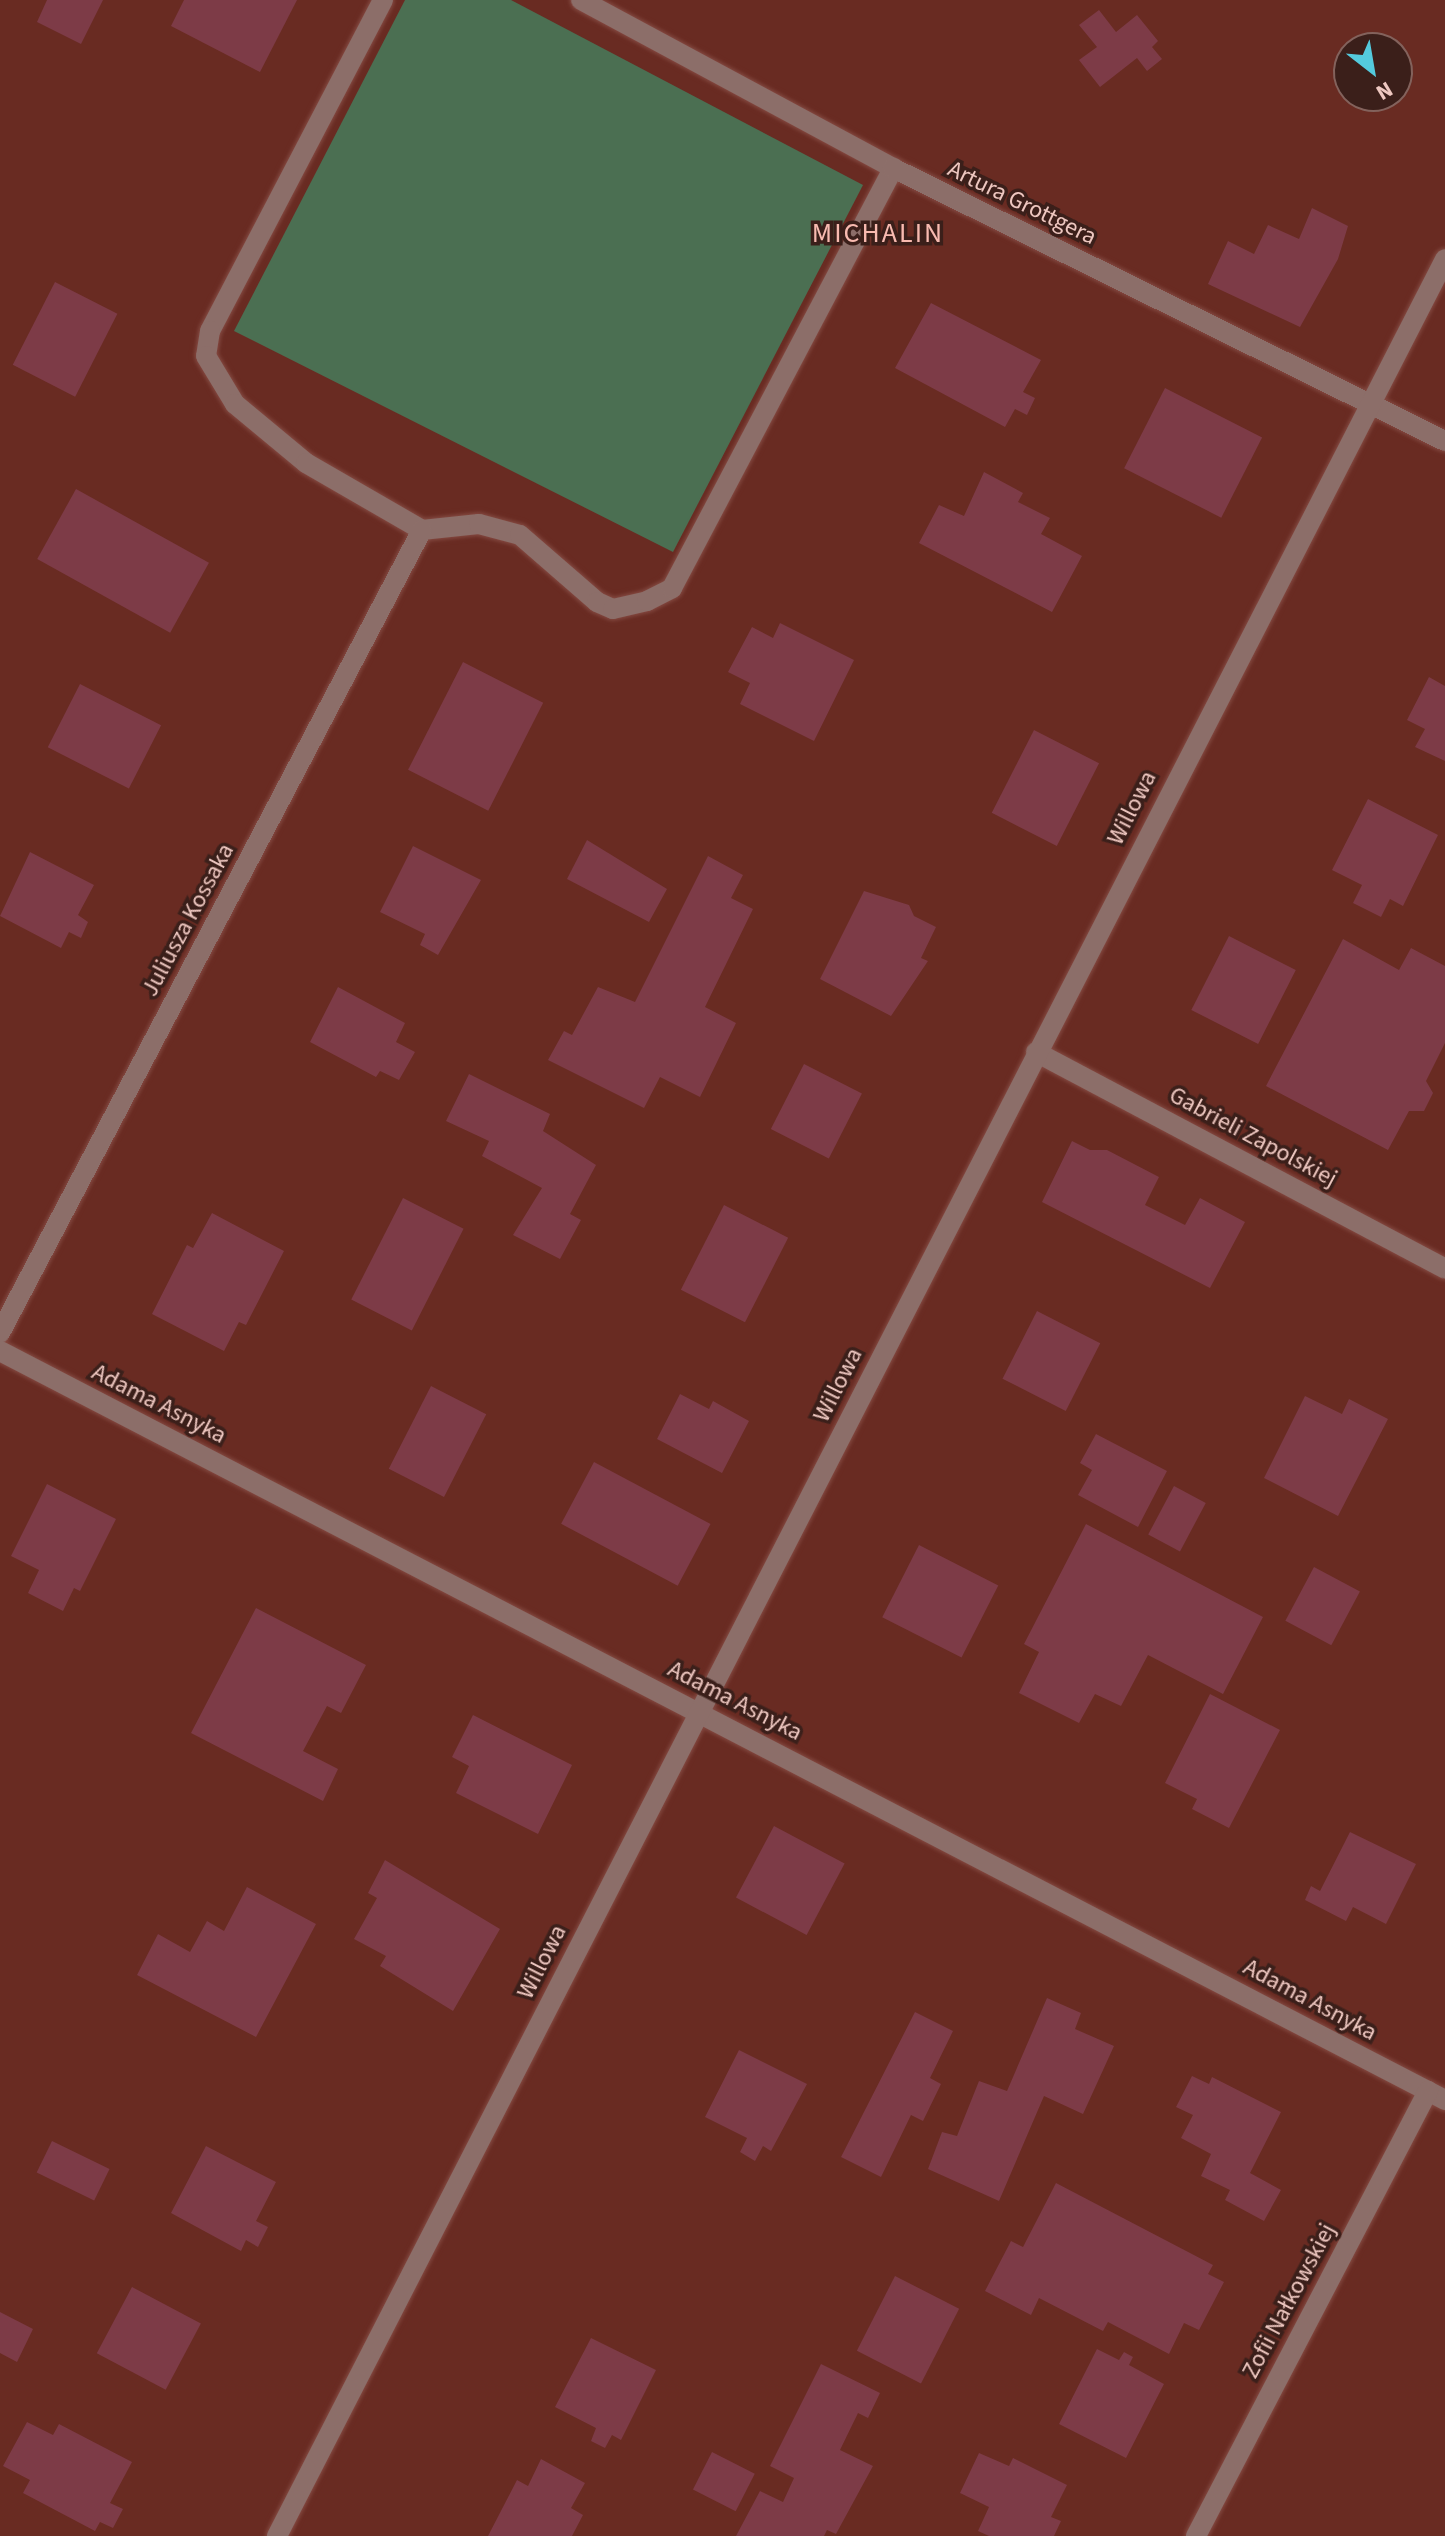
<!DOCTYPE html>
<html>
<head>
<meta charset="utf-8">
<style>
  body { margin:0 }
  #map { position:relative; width:1445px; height:2536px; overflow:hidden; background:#692b22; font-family:"Source Sans 3",sans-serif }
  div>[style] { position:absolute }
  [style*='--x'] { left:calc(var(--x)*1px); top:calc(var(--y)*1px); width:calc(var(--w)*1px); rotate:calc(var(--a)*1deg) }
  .green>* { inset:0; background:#4b6f52 }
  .building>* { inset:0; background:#7d3b47; transform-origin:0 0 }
  .roads { filter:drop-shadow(0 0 2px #844a42) drop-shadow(0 0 2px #844a42) }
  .minor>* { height:20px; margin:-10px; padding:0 10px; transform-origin:10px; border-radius:10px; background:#8c6e69 }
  span { translate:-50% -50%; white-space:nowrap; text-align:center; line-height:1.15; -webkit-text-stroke:7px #3b1f1a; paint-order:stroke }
  .street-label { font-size:24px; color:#eec7c0 }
  .quarter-label { font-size:28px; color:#f8bab0; letter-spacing:2px }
  .north { position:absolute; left:1333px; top:32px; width:80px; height:80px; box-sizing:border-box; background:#3b1f1a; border:2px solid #83625c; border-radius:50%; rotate:149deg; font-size:22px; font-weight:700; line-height:32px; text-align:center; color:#eec7c0 }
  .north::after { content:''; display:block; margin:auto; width:28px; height:36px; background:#54cadd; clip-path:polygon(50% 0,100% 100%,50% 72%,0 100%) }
</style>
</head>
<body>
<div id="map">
  <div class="green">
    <i style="clip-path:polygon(405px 0,511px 0,863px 185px,673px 552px,234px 331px)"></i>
  </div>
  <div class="building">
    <i style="clip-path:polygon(47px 0,103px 0,81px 44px,37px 22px)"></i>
    <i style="clip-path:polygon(184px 0,297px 0,260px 72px,171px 26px)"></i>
    <i style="clip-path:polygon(1099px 10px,1116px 32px,1137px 15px,1158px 41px,1152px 47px,1162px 59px,1147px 71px,1137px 58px,1100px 87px,1079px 60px,1097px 47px,1079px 25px)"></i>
    <i style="clip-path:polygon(1312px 208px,1348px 226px,1338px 259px,1300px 327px,1208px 284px,1228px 241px,1254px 254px,1268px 225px,1299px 239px)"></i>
    <i style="left:55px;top:282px;width:70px;height:93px;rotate:27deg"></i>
    <i style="clip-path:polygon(931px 303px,1041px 360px,1023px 392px,1035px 398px,1027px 415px,1015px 409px,1005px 427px,895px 368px)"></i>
    <i style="left:1165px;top:388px;width:109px;height:90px;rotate:27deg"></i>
    <i style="clip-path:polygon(984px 472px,1023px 493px,1018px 502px,1050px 518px,1041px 534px,1082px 556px,1052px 612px,919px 543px,939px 505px,964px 516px)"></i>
    <i style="left:76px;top:489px;width:152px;height:80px;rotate:29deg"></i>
    <i style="clip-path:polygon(780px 623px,854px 660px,814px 741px,740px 704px,750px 683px,728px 672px,752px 627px,773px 638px)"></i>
    <i style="left:463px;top:662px;width:90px;height:121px;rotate:27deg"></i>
    <i style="clip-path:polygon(1429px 677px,1445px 686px,1445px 761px,1415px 747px,1425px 729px,1407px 720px)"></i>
    <i style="left:80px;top:684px;width:91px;height:71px;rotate:27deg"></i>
    <i style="left:1034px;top:730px;width:73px;height:93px;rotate:27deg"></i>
    <i style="clip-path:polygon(1368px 799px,1438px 835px,1403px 906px,1390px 899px,1381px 917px,1353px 903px,1362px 885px,1332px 870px)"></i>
    <i style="clip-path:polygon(587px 840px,667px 889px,649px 922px,567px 879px)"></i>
    <i style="clip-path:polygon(413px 846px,481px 880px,438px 955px,420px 945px,425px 934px,380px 912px)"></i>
    <i style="clip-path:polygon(30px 852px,94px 885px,78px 915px,88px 922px,81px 938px,69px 932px,61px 948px,0 916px)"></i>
    <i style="clip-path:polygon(708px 856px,743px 875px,731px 898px,753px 909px,705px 1007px,736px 1023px,700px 1097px,660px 1077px,644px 1108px,548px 1060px,564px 1031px,572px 1035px,598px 987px,635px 1002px)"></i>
    <i style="clip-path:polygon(864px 891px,909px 905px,914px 916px,936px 927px,921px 958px,928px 961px,891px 1016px,820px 979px)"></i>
    <i style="left:1229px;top:936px;width:75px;height:83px;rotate:27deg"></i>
    <i style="clip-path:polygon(1343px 939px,1399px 970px,1411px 948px,1445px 966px,1445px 1043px,1426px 1081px,1433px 1093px,1424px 1111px,1409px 1111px,1388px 1150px,1266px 1086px)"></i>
    <i style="clip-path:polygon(338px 987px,405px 1023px,396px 1042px,415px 1052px,399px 1080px,380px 1071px,376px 1077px,310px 1042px)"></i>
    <i style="left:804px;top:1064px;width:65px;height:73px;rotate:27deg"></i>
    <i style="clip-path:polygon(469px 1074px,550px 1114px,543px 1131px,596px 1165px,570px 1214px,581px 1220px,560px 1259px,513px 1235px,542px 1188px,482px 1156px,489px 1141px,446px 1121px)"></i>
    <i style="clip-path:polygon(1072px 1141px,1090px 1150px,1107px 1150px,1159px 1177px,1145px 1205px,1185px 1225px,1200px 1198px,1245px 1222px,1210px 1288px,1042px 1202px)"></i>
    <i style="left:403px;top:1198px;width:68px;height:114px;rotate:27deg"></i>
    <i style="left:724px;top:1205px;width:72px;height:95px;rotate:27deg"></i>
    <i style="clip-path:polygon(212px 1213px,284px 1251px,246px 1325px,239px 1322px,224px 1351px,152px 1314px,187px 1245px,193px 1248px)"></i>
    <i style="left:1037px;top:1311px;width:71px;height:76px;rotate:27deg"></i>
    <i style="left:431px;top:1386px;width:62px;height:93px;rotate:27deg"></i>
    <i style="clip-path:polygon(680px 1394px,709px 1409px,713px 1401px,749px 1421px,722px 1473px,657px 1439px)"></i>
    <i style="clip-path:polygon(1305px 1396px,1342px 1414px,1349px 1399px,1388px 1419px,1338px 1516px,1264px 1478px)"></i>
    <i style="clip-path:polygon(1096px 1434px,1167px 1471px,1138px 1527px,1078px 1495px,1092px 1470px,1080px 1463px)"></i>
    <i style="left:594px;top:1462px;width:132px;height:70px;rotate:28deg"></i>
    <i style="clip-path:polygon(47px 1484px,116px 1519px,80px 1591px,74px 1588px,63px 1611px,28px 1593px,39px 1570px,11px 1556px)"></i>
    <i style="left:1174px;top:1486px;width:36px;height:55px;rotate:28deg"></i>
    <i style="clip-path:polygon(1086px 1524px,1263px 1617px,1223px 1694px,1148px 1655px,1121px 1706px,1095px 1694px,1079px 1723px,1019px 1693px,1039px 1652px,1024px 1644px)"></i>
    <i style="left:919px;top:1545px;width:89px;height:81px;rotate:27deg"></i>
    <i style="left:1314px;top:1567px;width:52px;height:61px;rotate:28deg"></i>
    <i style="clip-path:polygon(256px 1608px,366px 1665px,341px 1713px,327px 1706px,303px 1751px,338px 1769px,323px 1801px,191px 1733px)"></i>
    <i style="clip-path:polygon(1210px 1694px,1280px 1730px,1229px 1828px,1192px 1809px,1197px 1799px,1165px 1783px)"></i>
    <i style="clip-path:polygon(473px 1715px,572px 1765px,538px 1834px,456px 1793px,469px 1766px,452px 1757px)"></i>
    <i style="left:774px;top:1826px;width:80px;height:81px;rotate:28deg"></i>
    <i style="clip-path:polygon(1350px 1832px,1416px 1864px,1386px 1924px,1353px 1907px,1346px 1921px,1305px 1900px,1311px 1886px,1320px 1891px)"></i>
    <i style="clip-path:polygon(385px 1860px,500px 1929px,453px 2011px,380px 1966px,386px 1956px,354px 1939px,377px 1898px,368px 1893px)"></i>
    <i style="clip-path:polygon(247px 1887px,316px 1924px,256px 2037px,137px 1975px,158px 1934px,190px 1952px,207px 1921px,224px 1931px)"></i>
    <i style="clip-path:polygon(1047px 1998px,1081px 2013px,1075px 2029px,1114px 2046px,1083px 2114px,1044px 2096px,999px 2201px,928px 2169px,942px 2132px,957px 2136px,979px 2081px,1007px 2091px)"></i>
    <i style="clip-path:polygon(915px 2012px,953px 2031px,930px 2078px,941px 2084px,923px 2121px,911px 2115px,881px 2177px,841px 2157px)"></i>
    <i style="clip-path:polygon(739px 2050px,807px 2084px,771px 2151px,763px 2146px,755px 2161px,740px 2152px,747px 2138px,705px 2117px)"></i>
    <i style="clip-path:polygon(1192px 2076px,1209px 2084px,1212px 2077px,1281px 2112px,1250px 2173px,1281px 2190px,1264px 2221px,1225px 2200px,1230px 2190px,1201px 2176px,1211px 2154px,1181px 2138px,1193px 2115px,1176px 2107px)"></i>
    <i style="left:52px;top:2141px;width:64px;height:35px;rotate:26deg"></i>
    <i style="clip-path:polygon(206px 2146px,276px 2182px,256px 2221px,268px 2227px,258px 2247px,246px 2240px,241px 2251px,171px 2213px)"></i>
    <i style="clip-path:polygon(1056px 2183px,1213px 2265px,1208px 2274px,1224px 2282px,1199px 2330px,1184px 2323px,1169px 2354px,1108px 2322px,1103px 2331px,1039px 2298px,1031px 2315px,985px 2291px,1011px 2241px,1023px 2247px)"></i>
    <i style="left:895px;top:2276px;width:72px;height:84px;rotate:27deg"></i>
    <i style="left:132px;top:2287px;width:78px;height:75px;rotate:28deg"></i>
    <i style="clip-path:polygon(0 2312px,33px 2329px,17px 2362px,0 2353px)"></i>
    <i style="clip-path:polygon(591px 2338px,656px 2370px,621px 2440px,612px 2435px,605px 2448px,591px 2441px,596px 2428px,555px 2407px)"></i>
    <i style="clip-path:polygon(1097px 2349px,1119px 2360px,1124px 2352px,1133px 2357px,1129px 2365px,1164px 2384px,1126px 2458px,1059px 2424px)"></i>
    <i style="clip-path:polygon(821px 2364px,880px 2393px,868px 2418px,858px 2413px,840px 2450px,873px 2466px,836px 2534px,827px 2530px,824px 2536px,736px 2536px,760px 2491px,783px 2502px,794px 2478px,770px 2466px)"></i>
    <i style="clip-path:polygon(27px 2422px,53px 2435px,59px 2424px,132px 2462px,110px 2503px,123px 2509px,113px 2528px,100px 2522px,95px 2531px,23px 2493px,30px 2480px,3px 2466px)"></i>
    <i style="left:712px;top:2452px;width:48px;height:42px;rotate:27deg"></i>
    <i style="clip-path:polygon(979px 2453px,1009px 2466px,1013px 2458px,1067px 2485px,1051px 2517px,1061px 2521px,1054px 2536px,989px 2536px,978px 2531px,989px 2507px,960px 2493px)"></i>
    <i style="clip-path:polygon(541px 2459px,585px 2483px,571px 2508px,583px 2515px,572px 2536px,488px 2536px,517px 2480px,528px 2486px)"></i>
  </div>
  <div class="roads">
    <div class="minor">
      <i style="--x:383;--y:0;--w:373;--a:117.6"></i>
      <i style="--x:210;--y:331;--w:25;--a:99"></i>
      <i style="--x:206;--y:356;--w:56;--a:58.9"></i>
      <i style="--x:235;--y:404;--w:92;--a:39.7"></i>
      <i style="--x:306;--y:463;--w:134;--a:30"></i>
      <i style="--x:422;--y:530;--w:57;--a:-6"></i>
      <i style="--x:479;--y:524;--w:42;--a:15"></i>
      <i style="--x:520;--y:535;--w:102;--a:41"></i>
      <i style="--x:597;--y:602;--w:17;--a:24"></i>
      <i style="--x:613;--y:609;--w:35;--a:-13"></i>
      <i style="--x:647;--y:601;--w:28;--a:-27"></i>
      <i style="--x:672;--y:588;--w:475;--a:-62.2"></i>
      <i style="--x:581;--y:0;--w:354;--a:28.3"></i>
      <i style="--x:893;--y:168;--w:616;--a:26.32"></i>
      <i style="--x:1036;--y:1052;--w:463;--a:27.9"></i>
      <i style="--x:0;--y:1333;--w:907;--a:-62.28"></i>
      <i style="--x:0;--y:1351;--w:1628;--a:27.4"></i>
      <i style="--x:277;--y:2536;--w:2559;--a:-62.84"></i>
      <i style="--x:1196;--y:2536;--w:502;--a:-62.46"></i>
    </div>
  </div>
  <div class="street-label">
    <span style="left:1022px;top:203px;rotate:26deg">Artura Grottgera</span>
    <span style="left:1132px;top:808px;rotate:-63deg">Willowa</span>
    <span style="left:188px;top:920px;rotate:-62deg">Juliusza Kossaka</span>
    <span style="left:1253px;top:1137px;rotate:28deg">Gabrieli Zapolskiej</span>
    <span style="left:838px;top:1385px;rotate:-63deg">Willowa</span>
    <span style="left:159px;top:1404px;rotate:27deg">Adama Asnyka</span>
    <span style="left:735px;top:1701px;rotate:27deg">Adama Asnyka</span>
    <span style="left:542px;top:1962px;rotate:-63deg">Willowa</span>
    <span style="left:1310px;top:2000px;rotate:28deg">Adama Asnyka</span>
    <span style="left:1289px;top:2301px;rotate:-62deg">Zofii Nałkowskiej</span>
  </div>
  <div class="quarter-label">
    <span style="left:878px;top:233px">MICHALIN</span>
  </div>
  <div class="north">N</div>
</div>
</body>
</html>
